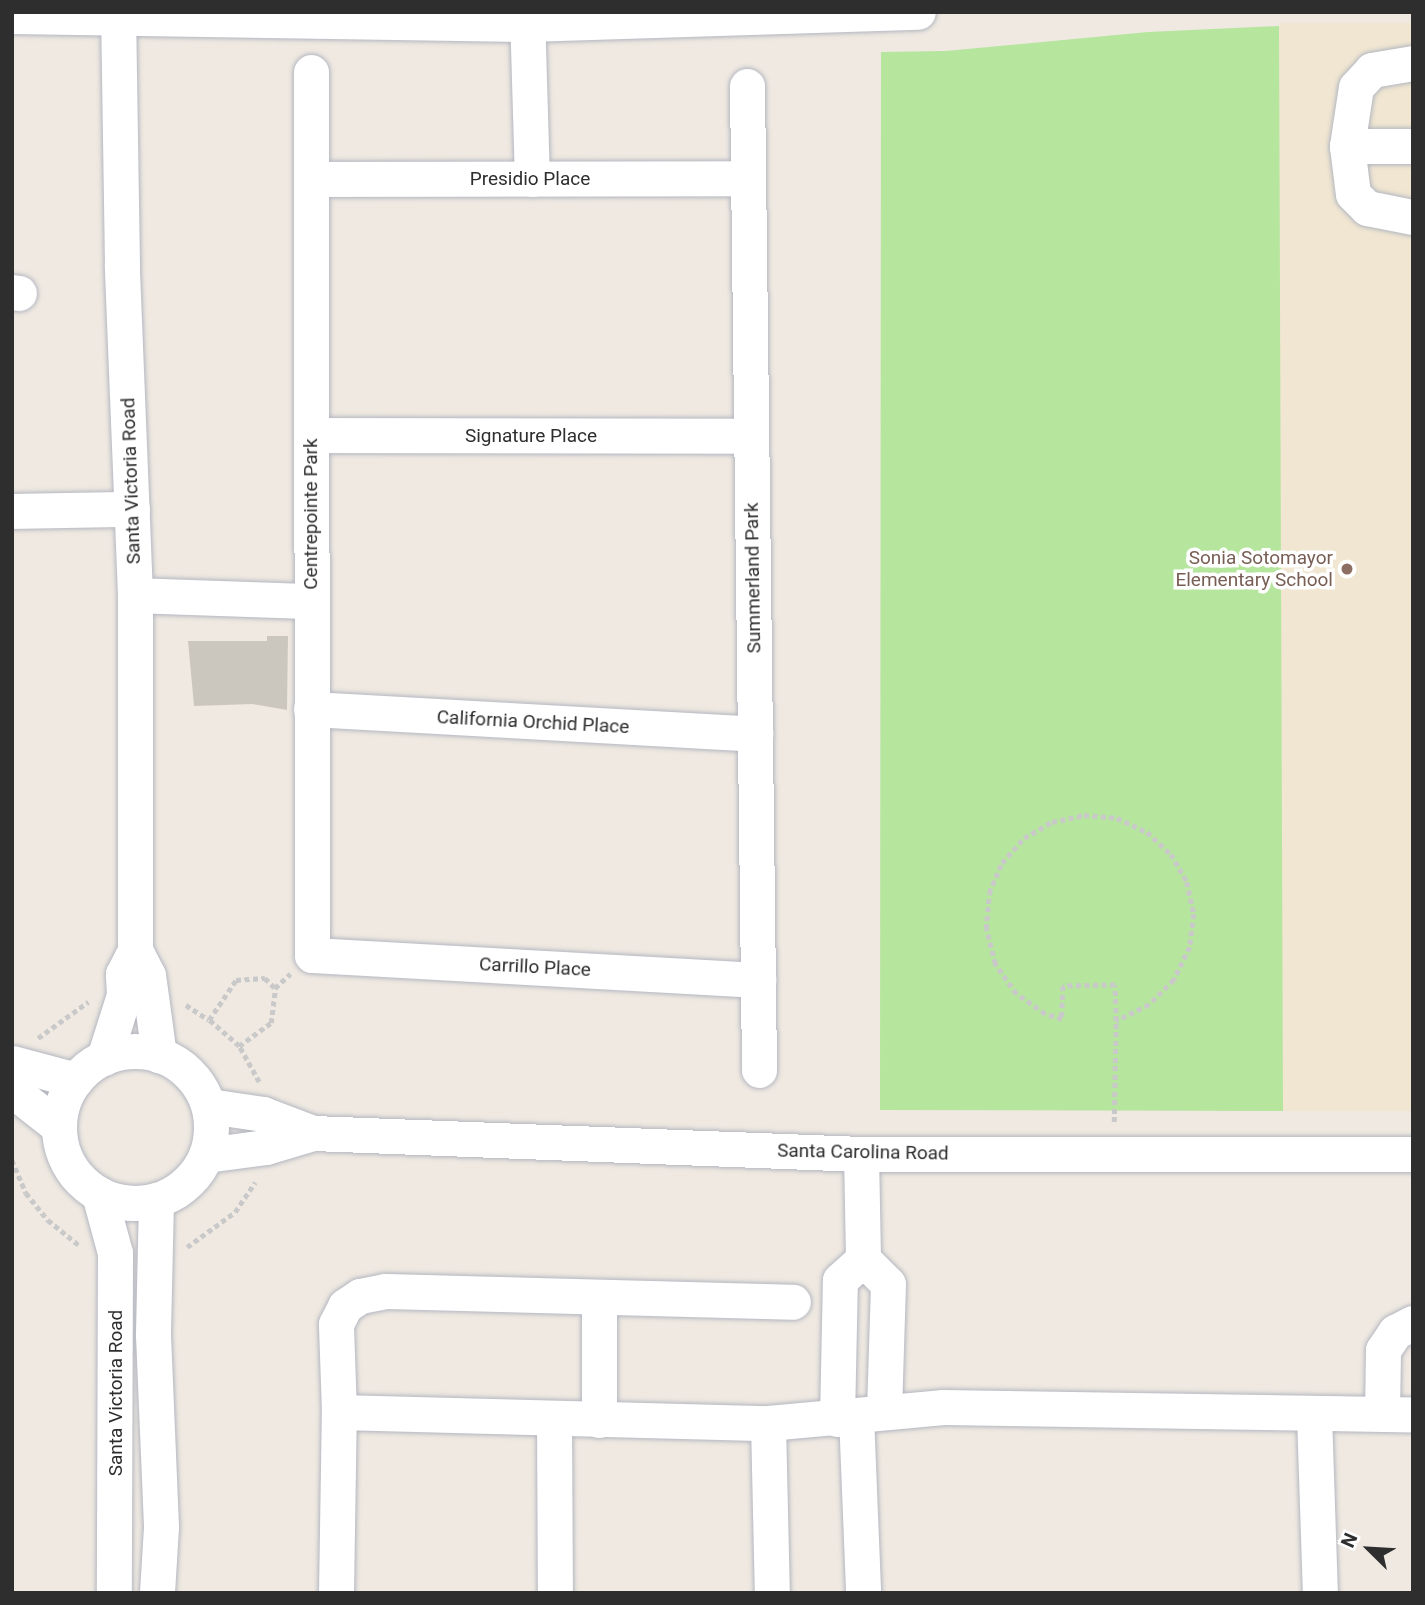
<!DOCTYPE html>
<html>
<head>
<meta charset="utf-8">
<style>
  body { margin:0 }
  #map { position:relative; width:1425px; height:1605px; overflow:hidden; background:#efe9e1; font-family:Roboto,sans-serif }
  div>[style] { position:absolute }
  [style*='--x'] { left:calc(var(--x)*1px); top:calc(var(--y)*1px); width:calc(var(--w)*1px); rotate:calc(var(--a)*1deg) }
  .education>* { inset:0; background:#f0e6d1; transform-origin:0 0 }
  .green>* { inset:0; background:#b6e59e }
  .building>* { inset:0; background:#cbc7bf }
  .path>* { height:4.5px; margin-top:-2.25px; transform-origin:0; background:repeating-linear-gradient(90deg,#c9c9c9 0 5px,transparent 0 8.5px) }
  .roads { filter:drop-shadow(0 0 2px #b4b7c1) drop-shadow(0 0 2px #b4b7c1) }
  .minor>* { height:35px; margin:-17.5px; padding:0 17.5px; transform-origin:17.5px; border-radius:17.5px; background:#fff }
  .minor>.ring { margin:-17.5px; padding:0; box-sizing:content-box; background:none; border:35px solid #fff; border-radius:50% }
  .dots>* { width:19px; height:19px; translate:-50% -50%; box-sizing:border-box; border:4px solid #fff; border-radius:50% }
  span { translate:-50% -50%; white-space:nowrap; text-align:center; line-height:1.15; -webkit-text-stroke:7px #fff; paint-order:stroke }
  .street-label { font-size:19px; color:#2e2e2e }
  .education-label { font-size:19px; color:#785e54 }
  .right { translate:-100% -50%; text-align:right }
  .frame { position:absolute; inset:0; border:14px solid #2e2e2e; pointer-events:none }
  .north { position:absolute; left:1334px; top:1514px; width:70px; height:70px; -webkit-text-stroke:5px #fff; paint-order:stroke; rotate:294deg; font-size:19px; font-weight:700; line-height:28px; text-align:center; color:#2e2e2e }
  .north::after { content:''; display:block; margin:auto; width:24px; height:32px; background:#2e2e2e; clip-path:polygon(50% 0,100% 100%,50% 72%,0 100%) }
</style>
</head>
<body>
<div id="map">
  <div class="education">
    <i style="left:1413px;top:23px;width:1088px;height:134px;rotate:90deg"></i>
  </div>
  <div class="green">
    <i style="clip-path:polygon(1279px 26px,1283px 1111px,880px 1110px,881px 52px,946px 51px,1148px 32px)"></i>
  </div>
  <div class="building">
    <i style="clip-path:polygon(267px 636px,288px 636px,287px 710px,252px 704px,194px 706px,188px 641px,267px 641px)"></i>
  </div>
  <div class="path">
    <i style="--x:1084;--y:815;--w:33;--a:5"></i>
    <i style="--x:1117;--y:818;--w:33;--a:25"></i>
    <i style="--x:1147;--y:832;--w:33;--a:43"></i>
    <i style="--x:1171;--y:854;--w:32;--a:60"></i>
    <i style="--x:1187;--y:882;--w:33;--a:78"></i>
    <i style="--x:1194;--y:914;--w:33;--a:97"></i>
    <i style="--x:1190;--y:947;--w:37;--a:116"></i>
    <i style="--x:1174;--y:980;--w:35;--a:135"></i>
    <i style="--x:1149;--y:1005;--w:37;--a:154"></i>
    <i style="--x:1116;--y:1021;--w:36;--a:-92"></i>
    <i style="--x:1115;--y:985;--w:52;--a:178.9"></i>
    <i style="--x:1063;--y:986;--w:33;--a:92"></i>
    <i style="--x:1062;--y:1019;--w:18;--a:-164"></i>
    <i style="--x:1045;--y:1014;--w:35;--a:-145"></i>
    <i style="--x:1016;--y:994;--w:37;--a:-125"></i>
    <i style="--x:995;--y:964;--w:36;--a:-104"></i>
    <i style="--x:986;--y:929;--w:36;--a:-85"></i>
    <i style="--x:989;--y:893;--w:33;--a:-67"></i>
    <i style="--x:1002;--y:863;--w:33;--a:-49"></i>
    <i style="--x:1024;--y:838;--w:32;--a:-30"></i>
    <i style="--x:1052;--y:822;--w:33;--a:-12"></i>
    <i style="--x:186;--y:1005;--w:27;--a:33"></i>
    <i style="--x:38;--y:1038;--w:62;--a:-35.8"></i>
    <i style="--x:239;--y:1046;--w:39;--a:-36"></i>
    <i style="--x:271;--y:1023;--w:35;--a:-83"></i>
    <i style="--x:259;--y:1082;--w:41;--a:-119.1"></i>
    <i style="--x:239;--y:1046;--w:40;--a:-139"></i>
    <i style="--x:209;--y:1020;--w:48;--a:-56"></i>
    <i style="--x:236;--y:980;--w:29;--a:-4"></i>
    <i style="--x:265;--y:978;--w:14;--a:45"></i>
    <i style="--x:275;--y:988;--w:21;--a:-43"></i>
    <i style="--x:1114;--y:1122;--w:101;--a:-88.9"></i>
    <i style="--x:12;--y:1160;--w:36;--a:67"></i>
    <i style="--x:26;--y:1193;--w:35;--a:51"></i>
    <i style="--x:48;--y:1220;--w:40;--a:39"></i>
    <i style="--x:187;--y:1247;--w:59;--a:-36.1"></i>
    <i style="--x:235;--y:1212;--w:36;--a:-56"></i>
  </div>
  <div class="roads">
    <div class="minor">
      <i style="--x:527;--y:12;--w:167;--a:88.3"></i>
      <i style="--x:12;--y:16;--w:515;--a:0.89"></i>
      <i style="--x:527;--y:24;--w:391;--a:-1.8"></i>
      <i style="--x:1413;--y:63;--w:42;--a:170.3"></i>
      <i style="--x:1372;--y:70;--w:23;--a:133"></i>
      <i style="--x:1356;--y:87;--w:60;--a:98.7"></i>
      <i style="--x:1347;--y:146;--w:48;--a:82.9"></i>
      <i style="--x:1353;--y:194;--w:20;--a:45"></i>
      <i style="--x:1367;--y:208;--w:47;--a:11.1"></i>
      <i style="--x:311;--y:72;--w:883;--a:89.94"></i>
      <i style="--x:312;--y:955;--w:447;--a:3.2"></i>
      <i style="--x:747;--y:86;--w:984;--a:89.3"></i>
      <i style="--x:1347;--y:146;--w:66;--a:0"></i>
      <i style="--x:311;--y:179;--w:437;--a:-0.1"></i>
      <i style="--x:12;--y:292;--w:7;--a:8"></i>
      <i style="--x:311;--y:435;--w:440;--a:0.1"></i>
      <i style="--x:12;--y:511;--w:120;--a:-1"></i>
      <i style="--x:135;--y:595;--w:176;--a:2"></i>
      <i style="--x:311;--y:709;--w:445;--a:3.2"></i>
      <i style="--x:135;--y:950;--w:28;--a:63"></i>
      <i style="--x:148;--y:975;--w:81;--a:82.2"></i>
      <i class="ring" style="left:59px;top:1051px;width:117px;height:117px"></i>
      <i style="--x:104;--y:1058;--w:66;--a:-72.4"></i>
      <i style="--x:124;--y:995;--w:21;--a:-93"></i>
      <i style="--x:123;--y:974;--w:27;--a:-63"></i>
      <i style="--x:135;--y:950;--w:355;--a:-90"></i>
      <i style="--x:135;--y:595;--w:330;--a:-92.3"></i>
      <i style="--x:122;--y:265;--w:253;--a:-90.9"></i>
      <i style="--x:12;--y:1063;--w:66;--a:14.9"></i>
      <i style="--x:12;--y:1090;--w:60;--a:38.2"></i>
      <i style="--x:209;--y:1106;--w:55;--a:8.4"></i>
      <i style="--x:263;--y:1114;--w:53;--a:20.8"></i>
      <i style="--x:861;--y:1154;--w:105;--a:88.9"></i>
      <i style="--x:206;--y:1155;--w:61;--a:-7.6"></i>
      <i style="--x:266;--y:1147;--w:49;--a:-16.6"></i>
      <i style="--x:313;--y:1133;--w:548;--a:2.19"></i>
      <i style="--x:861;--y:1154;--w:552;--a:0"></i>
      <i style="--x:99;--y:1194;--w:61;--a:74.8"></i>
      <i style="--x:115;--y:1253;--w:340;--a:90.2"></i>
      <i style="--x:156;--y:1200;--w:135;--a:91.3"></i>
      <i style="--x:153;--y:1335;--w:192;--a:87.6"></i>
      <i style="--x:161;--y:1527;--w:66;--a:93.5"></i>
      <i style="--x:599;--y:1297;--w:123;--a:90"></i>
      <i style="--x:339;--y:1412;--w:88;--a:-92"></i>
      <i style="--x:336;--y:1324;--w:20;--a:-63"></i>
      <i style="--x:345;--y:1306;--w:18;--a:-34"></i>
      <i style="--x:360;--y:1296;--w:25;--a:-11"></i>
      <i style="--x:385;--y:1291;--w:408;--a:1.5"></i>
      <i style="--x:1382;--y:1414;--w:64;--a:-89.1"></i>
      <i style="--x:1383;--y:1350;--w:22;--a:-56"></i>
      <i style="--x:1395;--y:1332;--w:20;--a:-27"></i>
      <i style="--x:856;--y:1415;--w:178;--a:87.7"></i>
      <i style="--x:1314;--y:1415;--w:178;--a:88.1"></i>
      <i style="--x:554;--y:1418;--w:175;--a:89.7"></i>
      <i style="--x:837;--y:1419;--w:139;--a:-88.8"></i>
      <i style="--x:840;--y:1280;--w:31;--a:-42"></i>
      <i style="--x:863;--y:1259;--w:35;--a:45"></i>
      <i style="--x:888;--y:1284;--w:127;--a:91.8"></i>
      <i style="--x:768;--y:1423;--w:170;--a:88.7"></i>
      <i style="--x:336;--y:1593;--w:181;--a:-89.1"></i>
      <i style="--x:339;--y:1412;--w:429;--a:1.5"></i>
      <i style="--x:768;--y:1423;--w:176;--a:-5.2"></i>
      <i style="--x:943;--y:1407;--w:470;--a:0.9"></i>
    </div>
  </div>
  <div class="dots">
    <i style="left:1347px;top:569px;background:#8d6e63"></i>
  </div>
  <div class="street-label">
    <span style="left:530px;top:179px">Presidio Place</span>
    <span style="left:531px;top:436px">Signature Place</span>
    <span style="left:131px;top:481px;rotate:-92deg">Santa Victoria Road</span>
    <span style="left:311px;top:514px;rotate:-90deg">Centrepointe Park</span>
    <span style="left:753px;top:578px;rotate:-91deg">Summerland Park</span>
    <span style="left:533px;top:722px;rotate:3deg">California Orchid Place</span>
    <span style="left:535px;top:967px;rotate:3deg">Carrillo Place</span>
    <span style="left:863px;top:1152px;rotate:1deg">Santa Carolina Road</span>
    <span style="left:116px;top:1393px;rotate:-90deg">Santa Victoria Road</span>
  </div>
  <div class="education-label">
    <span class="right" style="left:1333px;top:569px">Sonia Sotomayor<br>Elementary School</span>
  </div>
  <div class="frame"></div>
  <div class="north">N</div>
</div>
</body>
</html>
